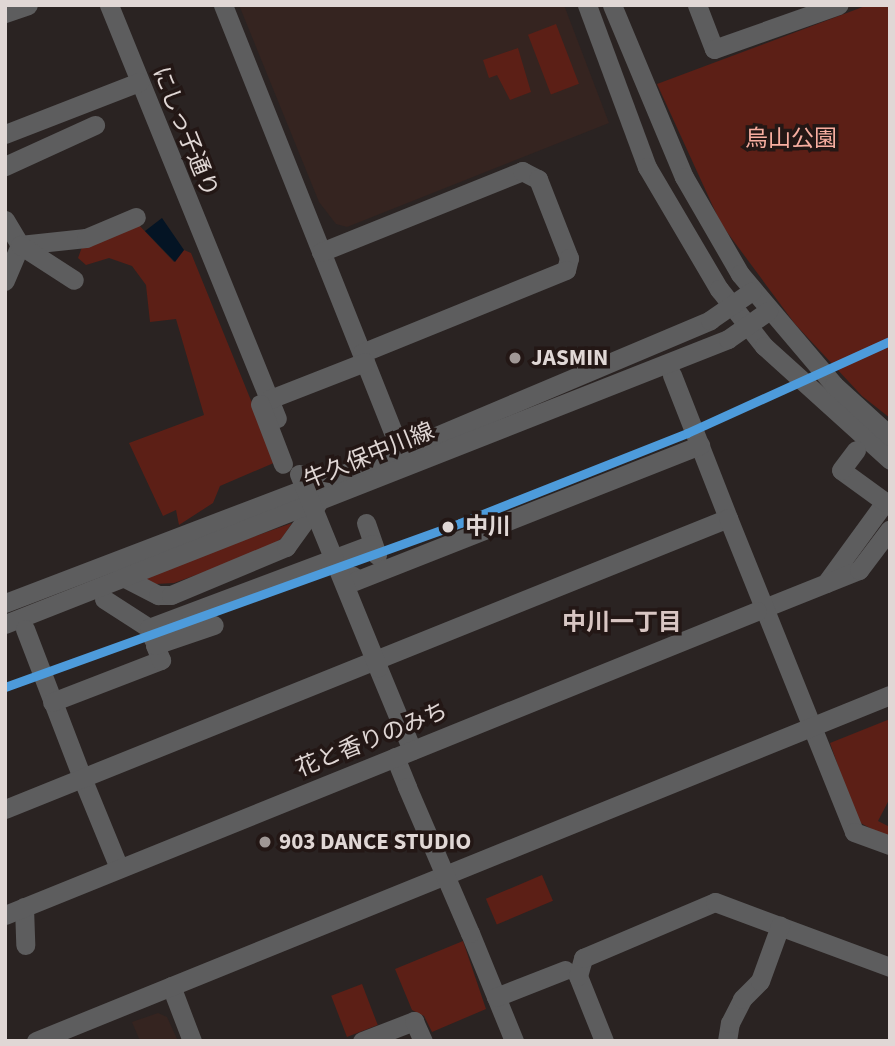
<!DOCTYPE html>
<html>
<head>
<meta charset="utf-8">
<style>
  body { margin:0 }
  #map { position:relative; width:895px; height:1046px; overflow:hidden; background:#2a2322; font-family:"Source Sans 3","Noto Sans JP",sans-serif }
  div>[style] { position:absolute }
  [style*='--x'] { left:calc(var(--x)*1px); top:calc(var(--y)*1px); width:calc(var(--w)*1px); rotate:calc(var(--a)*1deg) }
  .built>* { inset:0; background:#352420 }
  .green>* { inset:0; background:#5c1f16; transform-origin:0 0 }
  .water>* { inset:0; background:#041424 }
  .minor>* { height:19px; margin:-9.5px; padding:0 9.5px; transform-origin:9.5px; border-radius:9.5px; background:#5d5d5e }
  .minor-bridge>* { height:19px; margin:-9.5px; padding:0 9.5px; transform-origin:9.5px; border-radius:9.5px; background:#5d5d5e }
  .metro-1>* { height:9px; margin:-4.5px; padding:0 4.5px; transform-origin:4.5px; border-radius:4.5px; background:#4d9bdb }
  .dots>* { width:19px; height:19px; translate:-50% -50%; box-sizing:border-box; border:4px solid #231715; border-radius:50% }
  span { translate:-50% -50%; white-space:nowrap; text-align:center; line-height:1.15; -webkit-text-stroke:7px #231715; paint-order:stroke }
  .street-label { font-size:23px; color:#e0d7d5 }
  .park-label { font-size:23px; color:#f7aea0 }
  .poi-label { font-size:23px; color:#e0d7d5; font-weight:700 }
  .left { translate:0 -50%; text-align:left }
  .stop-label { font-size:23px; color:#e0d7d5; font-weight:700 }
  .neighbourhood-label { font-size:24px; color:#d8c6c3; font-weight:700 }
  .frame { position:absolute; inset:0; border:7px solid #e0d7d5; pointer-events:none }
</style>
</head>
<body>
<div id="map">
  <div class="built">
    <i style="clip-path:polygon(239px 5px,564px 5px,609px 123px,347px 227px,336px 224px,319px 202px)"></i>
    <i style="clip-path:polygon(158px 1013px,167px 1017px,178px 1041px,140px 1041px,132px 1022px)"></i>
  </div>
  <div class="green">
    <i style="clip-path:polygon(868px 5px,890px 5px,890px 418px,862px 396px,795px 324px,721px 224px,657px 84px)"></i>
    <i style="left:556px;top:24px;width:64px;height:30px;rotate:69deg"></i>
    <i style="clip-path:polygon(518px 48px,531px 92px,510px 100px,497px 75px,489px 78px,483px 60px)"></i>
    <i style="clip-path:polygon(138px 224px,174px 262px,184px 250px,191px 253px,276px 462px,220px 486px,213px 503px,179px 525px,176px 510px,163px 516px,129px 443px,204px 415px,176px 319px,150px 322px,146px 285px,132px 266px,109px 258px,86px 265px,78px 258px,82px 247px)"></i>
    <i style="clip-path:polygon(292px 523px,282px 538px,265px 550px,174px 583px,156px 584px,140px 577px)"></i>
    <i style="clip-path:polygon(890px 719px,890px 798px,878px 821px,890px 827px,890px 839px,857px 821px,830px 743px)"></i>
    <i style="left:542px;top:875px;width:28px;height:61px;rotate:67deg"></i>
    <i style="clip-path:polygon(463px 941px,486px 1009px,432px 1032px,424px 1016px,412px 1010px,395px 969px)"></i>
    <i style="left:362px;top:984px;width:44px;height:33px;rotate:69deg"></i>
  </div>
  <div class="water">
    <i style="clip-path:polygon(162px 218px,184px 250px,175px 262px,145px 231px)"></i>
  </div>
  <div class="minor">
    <i style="--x:109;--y:5;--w:446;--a:67.9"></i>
    <i style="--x:223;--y:5;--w:493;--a:68.3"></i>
    <i style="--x:587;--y:5;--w:173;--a:69.7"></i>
    <i style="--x:647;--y:167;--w:142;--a:59.5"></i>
    <i style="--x:719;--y:289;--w:73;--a:51.7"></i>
    <i style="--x:764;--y:346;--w:170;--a:42.1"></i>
    <i style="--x:612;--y:5;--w:186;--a:67.3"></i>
    <i style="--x:684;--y:177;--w:112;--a:60"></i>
    <i style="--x:740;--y:274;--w:145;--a:49.7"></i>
    <i style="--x:834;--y:385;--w:76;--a:42.3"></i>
    <i style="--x:697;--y:5;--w:47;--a:68.9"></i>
    <i style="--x:714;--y:49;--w:132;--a:-19.5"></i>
    <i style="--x:5;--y:13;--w:24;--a:-19"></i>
    <i style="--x:5;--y:134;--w:144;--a:-21.2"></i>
    <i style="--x:5;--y:166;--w:99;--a:-24.5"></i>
    <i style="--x:5;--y:220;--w:29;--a:59"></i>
    <i style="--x:20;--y:245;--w:39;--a:113"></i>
    <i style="--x:20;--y:245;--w:66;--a:-6.1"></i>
    <i style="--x:86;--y:238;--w:54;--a:-22.8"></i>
    <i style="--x:20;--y:245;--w:64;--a:32.9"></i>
    <i style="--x:321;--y:252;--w:217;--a:-21.9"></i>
    <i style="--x:522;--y:171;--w:18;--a:27"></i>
    <i style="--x:538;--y:179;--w:85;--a:68.6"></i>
    <i style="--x:569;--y:258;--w:12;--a:104"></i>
    <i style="--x:566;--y:270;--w:220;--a:157.9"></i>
    <i style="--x:672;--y:375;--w:154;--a:68.6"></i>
    <i style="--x:270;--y:399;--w:102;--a:-21.3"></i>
    <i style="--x:260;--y:404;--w:64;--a:69"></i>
    <i style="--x:366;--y:523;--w:34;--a:71"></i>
    <i style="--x:121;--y:576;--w:42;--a:27.2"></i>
    <i style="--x:158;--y:595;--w:13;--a:0"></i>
    <i style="--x:171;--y:595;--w:125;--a:-22.7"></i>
    <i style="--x:286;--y:547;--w:53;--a:-54.2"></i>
    <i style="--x:347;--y:578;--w:6;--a:-18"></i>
    <i style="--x:353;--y:576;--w:5;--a:68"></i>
    <i style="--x:355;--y:581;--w:371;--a:-21.5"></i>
    <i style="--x:826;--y:583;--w:100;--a:-53.9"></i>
    <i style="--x:885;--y:502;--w:54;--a:-144"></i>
    <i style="--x:841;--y:470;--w:25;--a:-53"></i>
    <i style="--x:104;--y:599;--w:54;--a:32.8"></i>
    <i style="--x:149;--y:628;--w:12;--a:70"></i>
    <i style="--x:5;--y:603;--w:398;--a:-20.9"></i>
    <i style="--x:377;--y:461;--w:362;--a:-22.9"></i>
    <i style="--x:710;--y:320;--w:51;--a:-34.6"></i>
    <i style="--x:769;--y:606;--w:97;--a:-21.8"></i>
    <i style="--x:859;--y:570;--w:51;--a:-52.9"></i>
    <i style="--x:5;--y:624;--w:777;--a:-21.51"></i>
    <i style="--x:728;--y:339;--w:49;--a:-35"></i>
    <i style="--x:149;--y:628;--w:239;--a:-20.6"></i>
    <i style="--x:25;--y:629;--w:153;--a:69"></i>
    <i style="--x:378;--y:668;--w:89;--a:67.5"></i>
    <i style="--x:52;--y:702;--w:117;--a:-21.1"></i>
    <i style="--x:161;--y:660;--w:16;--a:-112"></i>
    <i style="--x:155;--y:645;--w:62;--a:-18.7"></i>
    <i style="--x:395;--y:757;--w:32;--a:68"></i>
    <i style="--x:85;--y:785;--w:90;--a:67.7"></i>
    <i style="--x:5;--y:809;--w:779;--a:-21.92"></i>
    <i style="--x:728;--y:518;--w:338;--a:68.1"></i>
    <i style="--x:854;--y:832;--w:38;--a:20"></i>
    <i style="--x:24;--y:907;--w:38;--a:88"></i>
    <i style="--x:5;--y:915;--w:811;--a:-22.01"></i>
    <i style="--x:470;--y:933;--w:117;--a:67.8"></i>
    <i style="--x:171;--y:986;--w:59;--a:69.1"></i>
    <i style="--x:496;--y:997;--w:74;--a:-21.4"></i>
    <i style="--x:36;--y:1041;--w:921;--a:-22.06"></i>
    <i style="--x:362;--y:1041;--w:56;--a:-21"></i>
    <i style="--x:414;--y:1021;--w:22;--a:66"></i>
    <i style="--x:604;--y:1041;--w:70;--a:-111.8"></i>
    <i style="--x:578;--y:976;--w:19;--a:-74"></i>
    <i style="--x:583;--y:958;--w:143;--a:-23"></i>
    <i style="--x:715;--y:902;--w:187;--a:20.4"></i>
    <i style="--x:727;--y:1041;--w:18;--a:-81"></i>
    <i style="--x:730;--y:1023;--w:27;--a:-63"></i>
    <i style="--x:742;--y:999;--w:25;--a:-45"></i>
    <i style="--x:760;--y:981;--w:59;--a:-70"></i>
  </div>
  <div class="minor-bridge">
    <i style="--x:299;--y:474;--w:209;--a:67.8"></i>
    <i style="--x:407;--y:787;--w:159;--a:66.7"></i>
  </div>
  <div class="metro-1">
    <i style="--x:5;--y:687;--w:484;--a:-19.8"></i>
    <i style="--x:460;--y:523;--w:244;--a:-21.6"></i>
    <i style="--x:687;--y:433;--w:223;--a:-24.4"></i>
  </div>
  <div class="dots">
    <i style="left:515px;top:358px;background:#a09896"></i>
    <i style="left:448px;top:527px;background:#e0d7d5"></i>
    <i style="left:265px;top:842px;background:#a09896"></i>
  </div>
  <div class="street-label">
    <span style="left:185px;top:132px;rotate:68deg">にしっ子通り</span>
    <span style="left:369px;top:456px;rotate:-22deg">牛久保中川線</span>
    <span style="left:372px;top:740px;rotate:-22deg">花と香りのみち</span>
  </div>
  <div class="park-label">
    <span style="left:791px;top:139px">烏山公園</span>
  </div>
  <div class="poi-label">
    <span class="left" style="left:531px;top:358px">JASMIN</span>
    <span class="left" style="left:279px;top:842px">903 DANCE STUDIO</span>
  </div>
  <div class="stop-label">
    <span class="left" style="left:465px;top:527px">中川</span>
  </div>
  <div class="neighbourhood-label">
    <span style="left:622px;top:623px">中川一丁目</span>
  </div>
  <div class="frame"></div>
</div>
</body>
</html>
